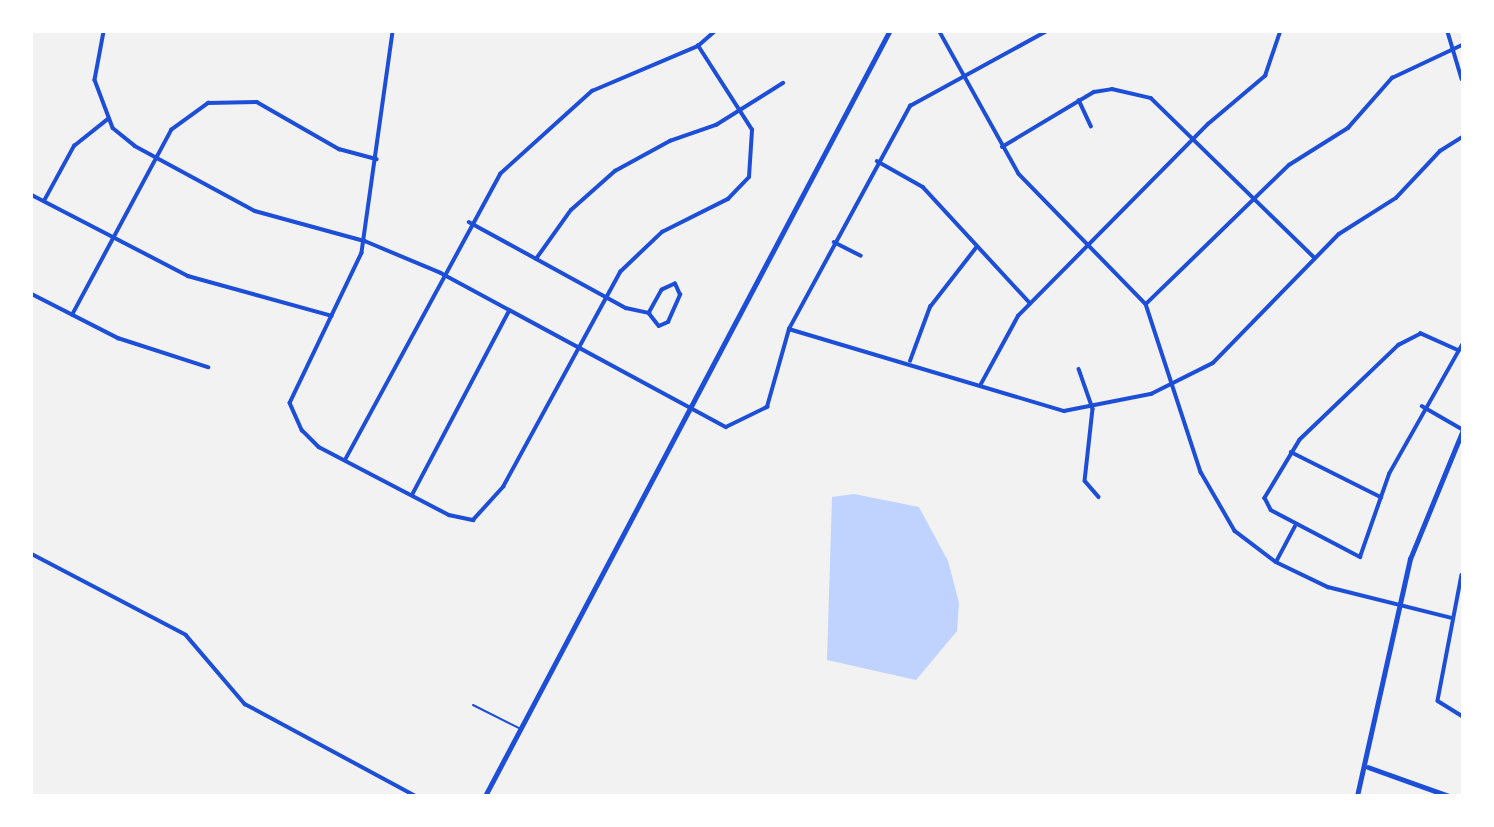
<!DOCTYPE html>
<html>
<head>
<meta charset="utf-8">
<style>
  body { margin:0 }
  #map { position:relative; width:1494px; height:827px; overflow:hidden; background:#f2f2f2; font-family:Cabin,sans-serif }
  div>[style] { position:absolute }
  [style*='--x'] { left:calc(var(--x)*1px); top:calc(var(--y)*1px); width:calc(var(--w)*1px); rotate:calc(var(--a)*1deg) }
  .water>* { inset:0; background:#bfd3fe }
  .service>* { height:2px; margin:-1px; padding:0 1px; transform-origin:1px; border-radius:1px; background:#1d4ed8 }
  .minor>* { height:3.5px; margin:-1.75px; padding:0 1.75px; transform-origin:1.75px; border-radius:1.75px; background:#1d4ed8 }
  .tertiary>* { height:4.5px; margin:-2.25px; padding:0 2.25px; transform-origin:2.25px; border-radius:2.25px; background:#1d4ed8 }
  .secondary>* { height:4.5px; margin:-2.25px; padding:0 2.25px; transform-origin:2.25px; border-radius:2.25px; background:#1d4ed8 }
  span { translate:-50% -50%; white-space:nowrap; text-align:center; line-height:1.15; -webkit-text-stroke:7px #fff; paint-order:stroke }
  .frame { position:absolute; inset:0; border:33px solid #fff; pointer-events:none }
</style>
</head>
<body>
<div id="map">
  <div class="water">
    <i style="clip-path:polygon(854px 494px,919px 507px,948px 561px,959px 603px,957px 631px,916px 680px,827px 660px,832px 497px)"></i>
  </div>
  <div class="service">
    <i style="--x:473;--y:705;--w:51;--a:26.6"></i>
  </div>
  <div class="minor">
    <i style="--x:104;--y:32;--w:49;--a:100.6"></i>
    <i style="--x:95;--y:80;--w:51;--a:69.4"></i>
    <i style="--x:113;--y:128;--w:28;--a:39"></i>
    <i style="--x:135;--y:146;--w:136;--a:28.4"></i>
    <i style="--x:255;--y:211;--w:114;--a:15.3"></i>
    <i style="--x:365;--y:241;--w:82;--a:22.8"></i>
    <i style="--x:441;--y:273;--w:324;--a:28.4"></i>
    <i style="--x:726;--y:427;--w:46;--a:-26"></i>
    <i style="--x:767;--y:407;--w:81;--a:-74.2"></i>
    <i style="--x:789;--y:329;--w:254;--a:-61.5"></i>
    <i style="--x:910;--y:106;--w:154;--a:-28.7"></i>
    <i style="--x:393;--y:32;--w:223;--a:98"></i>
    <i style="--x:362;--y:253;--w:166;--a:115.6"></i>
    <i style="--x:290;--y:403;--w:30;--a:66"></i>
    <i style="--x:302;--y:430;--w:24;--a:45"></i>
    <i style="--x:319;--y:447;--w:147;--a:27.6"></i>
    <i style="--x:449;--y:515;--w:25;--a:12"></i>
    <i style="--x:473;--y:520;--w:45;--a:-47.7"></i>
    <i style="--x:503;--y:487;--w:245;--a:-61.4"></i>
    <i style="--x:620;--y:272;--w:58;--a:-43.6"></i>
    <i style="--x:662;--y:232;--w:74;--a:-26.6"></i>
    <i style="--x:728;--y:199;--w:30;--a:-46"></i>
    <i style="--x:749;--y:177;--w:47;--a:-86.3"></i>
    <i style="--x:752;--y:130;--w:100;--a:-122.7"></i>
    <i style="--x:940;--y:32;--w:162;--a:60.9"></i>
    <i style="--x:1019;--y:174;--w:182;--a:45.7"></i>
    <i style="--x:1146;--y:304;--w:177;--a:71.9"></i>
    <i style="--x:1201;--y:472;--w:68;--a:60"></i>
    <i style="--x:1235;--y:531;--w:51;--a:37.1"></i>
    <i style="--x:1276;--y:562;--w:58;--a:25.7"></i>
    <i style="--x:1328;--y:587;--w:128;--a:14"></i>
    <i style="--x:1448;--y:32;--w:49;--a:73.4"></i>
    <i style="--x:1079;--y:100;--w:29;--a:65"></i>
    <i style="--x:1002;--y:147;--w:107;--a:-30.9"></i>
    <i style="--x:1094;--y:92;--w:18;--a:-9"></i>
    <i style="--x:1112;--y:89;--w:40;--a:13"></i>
    <i style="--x:1151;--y:98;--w:229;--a:44.3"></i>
    <i style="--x:877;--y:161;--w:53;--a:29.5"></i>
    <i style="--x:923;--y:187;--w:158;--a:47.3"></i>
    <i style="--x:32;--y:195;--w:176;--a:27.4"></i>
    <i style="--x:188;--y:276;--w:149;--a:15.5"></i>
    <i style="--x:44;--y:201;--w:63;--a:-61.4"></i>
    <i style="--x:74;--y:146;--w:43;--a:-38.5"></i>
    <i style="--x:469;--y:222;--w:179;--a:28.7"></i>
    <i style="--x:626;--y:308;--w:24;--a:12"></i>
    <i style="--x:649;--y:313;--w:16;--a:52"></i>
    <i style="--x:659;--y:326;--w:10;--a:-24"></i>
    <i style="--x:668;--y:322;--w:30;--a:-66"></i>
    <i style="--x:680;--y:295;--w:12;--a:-114"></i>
    <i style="--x:675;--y:284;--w:14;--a:155"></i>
    <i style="--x:662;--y:290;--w:26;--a:119"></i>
    <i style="--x:834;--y:242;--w:30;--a:27"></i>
    <i style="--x:536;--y:259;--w:60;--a:-54.5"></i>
    <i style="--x:571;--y:210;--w:59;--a:-41.6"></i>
    <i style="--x:615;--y:171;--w:63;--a:-28.6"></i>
    <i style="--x:670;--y:141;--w:49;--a:-19.2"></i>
    <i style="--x:716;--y:125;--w:79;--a:-32.1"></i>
    <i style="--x:32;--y:294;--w:97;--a:27.1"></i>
    <i style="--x:118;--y:338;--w:95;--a:17.9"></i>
    <i style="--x:1146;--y:304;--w:199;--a:-44.2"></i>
    <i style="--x:1289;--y:165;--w:70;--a:-32.1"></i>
    <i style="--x:1348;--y:128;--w:67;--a:-48.7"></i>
    <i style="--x:1392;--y:78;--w:77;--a:-25.2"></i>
    <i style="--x:72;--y:315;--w:210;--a:-61.8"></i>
    <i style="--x:171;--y:130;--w:46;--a:-36.1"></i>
    <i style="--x:208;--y:103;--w:49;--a:-1.2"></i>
    <i style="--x:257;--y:102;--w:95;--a:29.8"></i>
    <i style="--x:339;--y:149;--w:39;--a:15"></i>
    <i style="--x:789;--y:329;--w:287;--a:16.6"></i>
    <i style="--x:1064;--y:411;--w:89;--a:-11.1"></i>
    <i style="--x:1151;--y:394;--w:69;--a:-26.6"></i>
    <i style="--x:1213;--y:363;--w:180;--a:-45.7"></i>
    <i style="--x:1339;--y:234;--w:67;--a:-32.3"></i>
    <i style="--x:1396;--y:198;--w:64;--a:-46.9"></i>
    <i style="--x:1440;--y:151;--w:26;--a:-32"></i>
    <i style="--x:1459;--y:351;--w:42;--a:-155.9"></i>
    <i style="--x:1421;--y:334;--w:25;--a:153"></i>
    <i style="--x:1399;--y:345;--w:137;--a:136.2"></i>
    <i style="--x:1300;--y:440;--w:68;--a:121.1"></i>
    <i style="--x:1265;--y:498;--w:13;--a:63"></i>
    <i style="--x:1271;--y:510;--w:101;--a:27.8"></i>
    <i style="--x:1360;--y:557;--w:88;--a:-70.7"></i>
    <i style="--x:1389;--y:474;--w:148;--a:-60.5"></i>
    <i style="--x:910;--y:361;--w:58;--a:-69.7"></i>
    <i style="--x:930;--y:307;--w:75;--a:-52.1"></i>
    <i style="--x:1079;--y:369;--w:42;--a:70.7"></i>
    <i style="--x:1093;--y:409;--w:72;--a:96.3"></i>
    <i style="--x:1085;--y:481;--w:21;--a:49"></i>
    <i style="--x:981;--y:384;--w:77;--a:-61.4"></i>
    <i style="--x:1018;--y:316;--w:270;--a:-45.3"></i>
    <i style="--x:1208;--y:124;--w:75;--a:-40.1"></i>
    <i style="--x:1265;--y:76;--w:46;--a:-71.2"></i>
    <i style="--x:1422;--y:406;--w:46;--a:29.9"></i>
    <i style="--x:1291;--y:452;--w:101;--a:26.6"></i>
    <i style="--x:345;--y:460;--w:325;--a:-61.5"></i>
    <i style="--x:500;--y:174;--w:124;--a:-42.1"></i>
    <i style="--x:592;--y:91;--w:115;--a:-23"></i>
    <i style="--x:698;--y:46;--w:21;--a:-41"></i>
    <i style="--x:412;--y:495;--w:206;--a:-62.2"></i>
    <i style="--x:32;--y:554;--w:174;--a:27.7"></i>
    <i style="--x:186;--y:635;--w:91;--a:49.5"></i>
    <i style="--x:245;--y:704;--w:194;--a:28.3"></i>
    <i style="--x:1276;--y:562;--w:40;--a:-62"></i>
    <i style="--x:1462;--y:575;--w:128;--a:100.8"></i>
    <i style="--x:1438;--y:701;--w:28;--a:32"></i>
  </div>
  <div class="tertiary">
    <i style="--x:1368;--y:767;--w:86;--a:19.7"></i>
    <i style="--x:1357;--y:796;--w:243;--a:-77.4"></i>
    <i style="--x:1410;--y:559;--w:137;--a:-67.7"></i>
  </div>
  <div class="secondary">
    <i style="--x:485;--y:796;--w:864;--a:-62.13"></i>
  </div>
  <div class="frame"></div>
</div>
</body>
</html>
